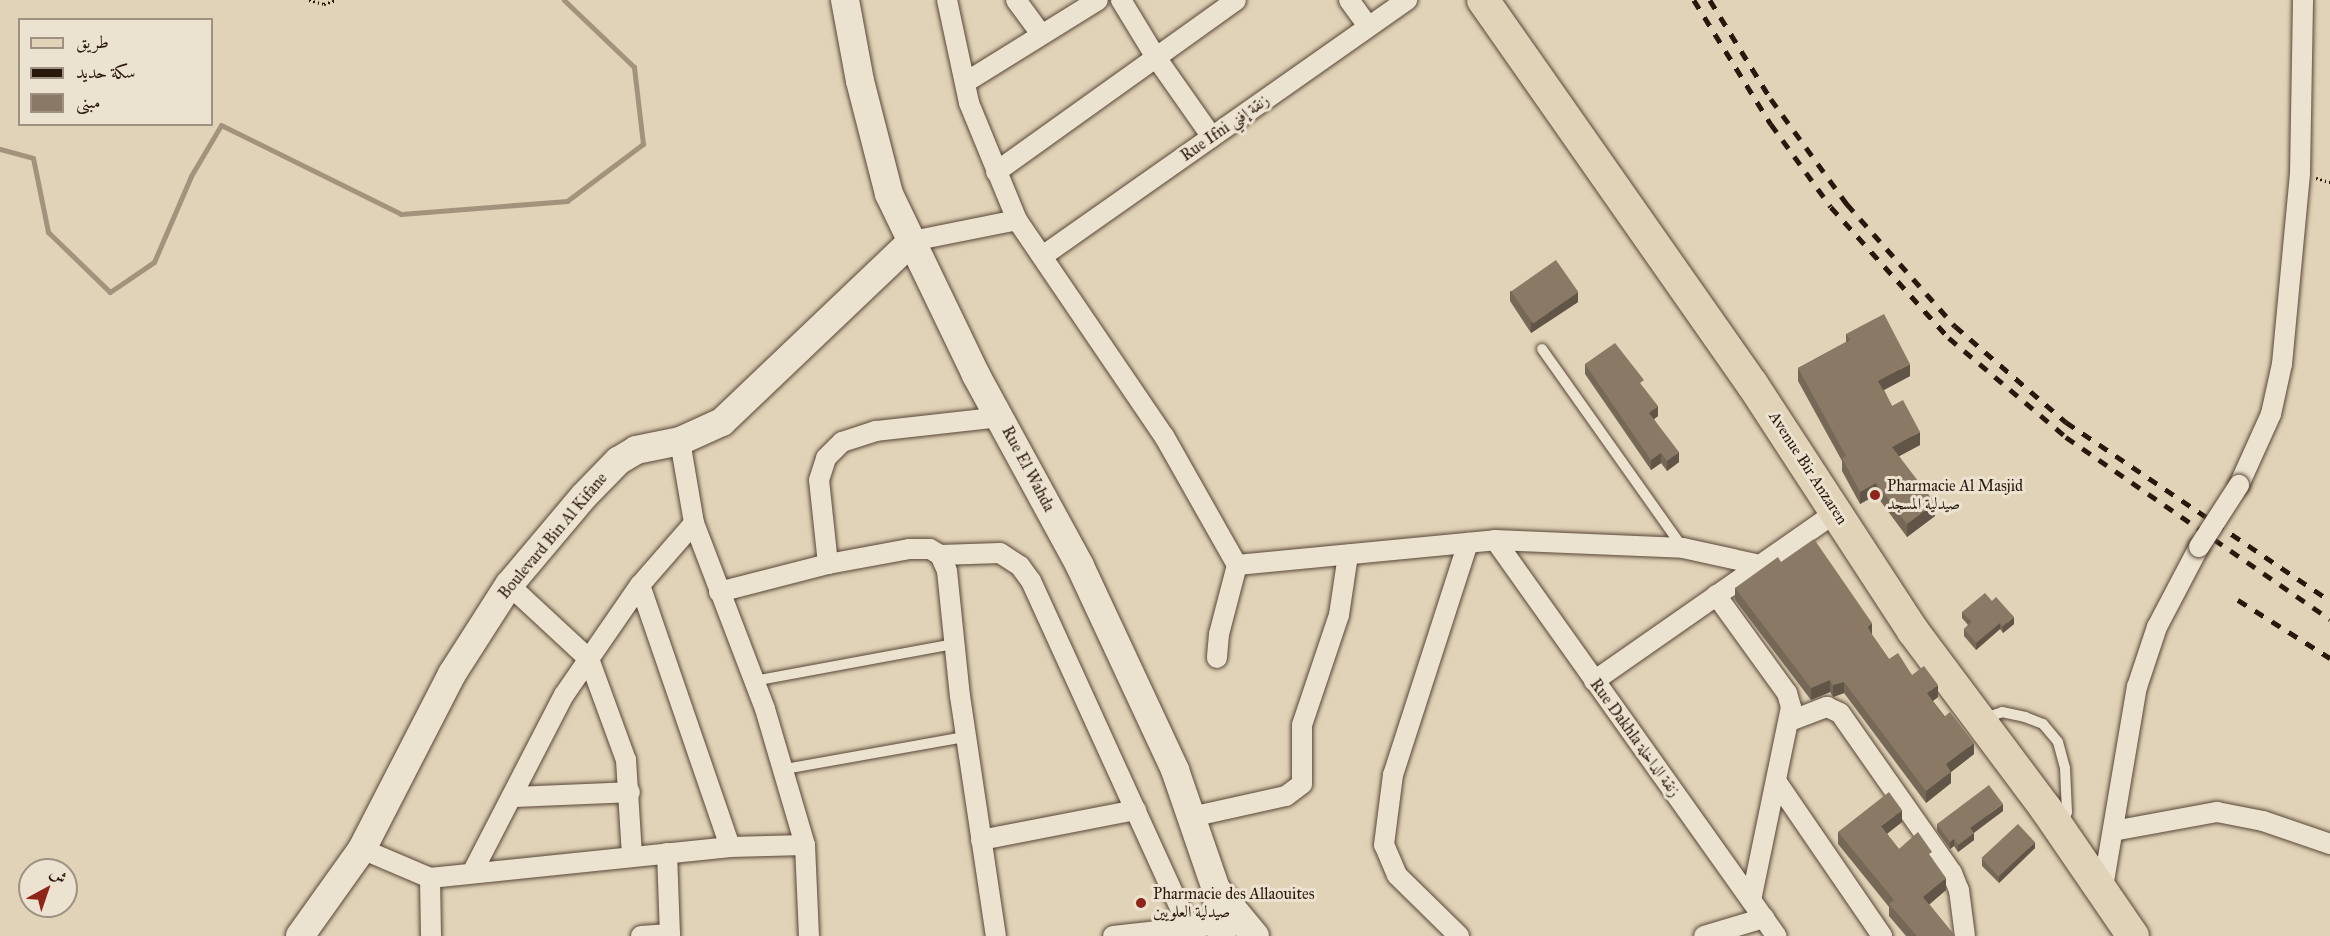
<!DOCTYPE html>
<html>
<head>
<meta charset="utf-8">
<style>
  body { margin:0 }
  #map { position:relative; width:2330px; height:936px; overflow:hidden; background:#e1d3b7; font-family:"IM FELL Great Primer",Amiri,serif }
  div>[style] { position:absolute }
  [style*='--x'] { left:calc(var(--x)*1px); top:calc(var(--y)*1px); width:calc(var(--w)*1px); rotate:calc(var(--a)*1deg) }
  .stream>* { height:5px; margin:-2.5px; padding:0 2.5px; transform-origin:2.5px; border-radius:2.5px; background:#a3937d }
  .path>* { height:3px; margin-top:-1.5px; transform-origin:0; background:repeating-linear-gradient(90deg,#2a170c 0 1.5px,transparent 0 4.5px) }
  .roads { filter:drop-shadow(0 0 2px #584637) drop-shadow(0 0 2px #584637) }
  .lane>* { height:10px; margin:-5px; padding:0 5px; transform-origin:5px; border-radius:5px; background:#ece2d0 }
  .street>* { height:20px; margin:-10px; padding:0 10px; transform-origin:10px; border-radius:10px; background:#ece2d0 }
  .secondary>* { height:28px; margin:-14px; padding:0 14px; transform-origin:14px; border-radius:14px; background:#ece2d0 }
  .primary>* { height:32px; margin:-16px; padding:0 16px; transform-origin:16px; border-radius:16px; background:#e1d3b7 }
  .rail>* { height:4.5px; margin-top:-2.25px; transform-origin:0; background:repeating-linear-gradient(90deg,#2a170c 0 10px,transparent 0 20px) }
  .bridges { filter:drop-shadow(0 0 2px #584637) drop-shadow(0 0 2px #584637) }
  .street-bridge>* { height:20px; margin:-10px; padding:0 10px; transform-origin:10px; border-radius:10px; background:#ece2d0 }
  .wall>* { inset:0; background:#766857 }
  .shaded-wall>* { inset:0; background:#605547 }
  .building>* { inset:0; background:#897965; transform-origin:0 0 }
  .dots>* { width:16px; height:16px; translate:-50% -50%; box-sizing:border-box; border:3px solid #ece2d0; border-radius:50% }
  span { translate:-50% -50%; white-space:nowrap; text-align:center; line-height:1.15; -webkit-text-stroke:6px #ece2d0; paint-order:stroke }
  .street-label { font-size:16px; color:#2a170c }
  .poi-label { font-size:16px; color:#2a170c }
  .left { translate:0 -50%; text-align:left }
  .legend { position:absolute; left:18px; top:18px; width:195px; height:108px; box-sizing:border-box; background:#ece2d0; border:2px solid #9e9182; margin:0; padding:8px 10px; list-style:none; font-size:18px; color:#2a170c }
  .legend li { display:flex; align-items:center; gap:12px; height:30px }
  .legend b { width:30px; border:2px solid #9e9182 }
  .north { position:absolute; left:18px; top:858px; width:60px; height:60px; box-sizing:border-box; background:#ece2d0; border:2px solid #9e9182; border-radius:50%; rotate:40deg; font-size:16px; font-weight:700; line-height:24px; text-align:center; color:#2a170c }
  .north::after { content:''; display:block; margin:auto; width:21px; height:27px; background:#8f2418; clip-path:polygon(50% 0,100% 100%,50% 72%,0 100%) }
</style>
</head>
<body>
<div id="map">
  <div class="stream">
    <i style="--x:0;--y:149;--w:34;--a:15"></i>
    <i style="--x:33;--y:158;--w:76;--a:78.5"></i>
    <i style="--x:48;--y:232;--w:86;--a:44.1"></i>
    <i style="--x:110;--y:292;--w:53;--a:-34.3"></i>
    <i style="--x:154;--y:262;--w:94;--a:-66.7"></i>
    <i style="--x:191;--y:176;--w:59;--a:-59.5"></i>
    <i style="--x:221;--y:125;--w:201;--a:26.3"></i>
    <i style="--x:401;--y:214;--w:167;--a:-4.5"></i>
    <i style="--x:567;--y:201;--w:95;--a:-36.9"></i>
    <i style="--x:643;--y:144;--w:78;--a:-96.7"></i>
    <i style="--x:634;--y:67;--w:97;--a:-136.3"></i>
  </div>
  <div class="path">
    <i style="--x:309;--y:0;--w:16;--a:15"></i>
    <i style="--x:324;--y:4;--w:13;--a:-18"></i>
    <i style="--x:2316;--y:178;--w:15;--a:16"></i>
  </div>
  <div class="roads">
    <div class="lane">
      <i style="--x:1542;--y:349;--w:244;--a:54.7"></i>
      <i style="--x:754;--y:681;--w:203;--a:-10.5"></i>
      <i style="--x:1982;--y:719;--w:21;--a:-19"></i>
      <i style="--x:2002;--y:712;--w:24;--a:12"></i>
      <i style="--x:2025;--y:717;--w:19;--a:21"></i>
      <i style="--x:2043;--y:724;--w:23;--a:50"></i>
      <i style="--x:2058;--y:742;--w:27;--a:75"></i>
      <i style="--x:2065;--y:768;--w:44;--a:87.4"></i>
      <i style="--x:2067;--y:812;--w:13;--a:108"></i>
      <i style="--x:785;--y:769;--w:183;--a:-10.1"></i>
    </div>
    <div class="street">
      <i style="--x:947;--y:0;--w:105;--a:77.9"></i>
      <i style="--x:969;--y:103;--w:126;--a:67.7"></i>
      <i style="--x:1017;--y:220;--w:261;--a:55.8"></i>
      <i style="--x:1164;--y:436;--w:148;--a:60.5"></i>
      <i style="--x:1237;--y:565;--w:71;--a:104.6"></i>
      <i style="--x:1219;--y:634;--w:24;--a:95"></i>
      <i style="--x:1016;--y:0;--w:42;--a:53.7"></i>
      <i style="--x:1121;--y:0;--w:66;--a:58.7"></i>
      <i style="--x:1155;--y:56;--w:99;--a:54.9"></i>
      <i style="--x:1349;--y:0;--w:32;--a:54"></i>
      <i style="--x:966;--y:82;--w:155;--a:-31.8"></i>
      <i style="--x:996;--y:172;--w:295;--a:-35.6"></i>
      <i style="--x:912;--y:241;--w:107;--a:-11.3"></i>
      <i style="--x:1044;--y:255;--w:444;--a:-35.1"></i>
      <i style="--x:680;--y:441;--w:83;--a:80.3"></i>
      <i style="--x:694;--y:523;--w:199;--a:69.1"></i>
      <i style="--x:765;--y:709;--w:142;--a:73.6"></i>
      <i style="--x:805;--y:845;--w:91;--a:87.5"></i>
      <i style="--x:2239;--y:485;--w:78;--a:-65.7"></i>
      <i style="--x:2271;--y:414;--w:51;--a:-77.6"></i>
      <i style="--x:2282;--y:364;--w:191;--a:-84.6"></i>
      <i style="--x:2300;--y:174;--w:174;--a:-89"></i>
      <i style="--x:1495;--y:540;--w:486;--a:54.6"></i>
      <i style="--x:940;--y:555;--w:60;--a:-1.9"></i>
      <i style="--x:1000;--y:553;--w:24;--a:33"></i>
      <i style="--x:1020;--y:566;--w:19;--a:54"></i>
      <i style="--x:1031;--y:581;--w:380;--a:65.5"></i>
      <i style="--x:828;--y:564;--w:84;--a:-96.1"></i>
      <i style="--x:819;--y:480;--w:23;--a:-72"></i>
      <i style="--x:826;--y:458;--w:23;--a:-45"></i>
      <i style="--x:842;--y:442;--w:36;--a:-18"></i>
      <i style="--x:876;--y:431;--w:126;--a:-6.4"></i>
      <i style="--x:1237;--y:565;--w:259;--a:-5.5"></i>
      <i style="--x:1495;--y:540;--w:188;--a:2.4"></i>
      <i style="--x:1683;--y:548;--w:79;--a:12.4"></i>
      <i style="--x:509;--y:585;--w:109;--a:42.8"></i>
      <i style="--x:589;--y:659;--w:108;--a:69.9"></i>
      <i style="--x:626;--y:760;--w:96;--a:86.4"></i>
      <i style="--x:640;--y:585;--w:277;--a:71"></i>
      <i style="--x:719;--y:592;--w:113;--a:-14.4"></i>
      <i style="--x:828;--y:564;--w:82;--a:-10.5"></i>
      <i style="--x:909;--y:549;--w:21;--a:0"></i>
      <i style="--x:930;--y:549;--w:12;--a:31"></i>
      <i style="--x:940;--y:555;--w:17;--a:66"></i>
      <i style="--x:947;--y:571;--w:126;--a:84.1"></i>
      <i style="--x:960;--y:696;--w:243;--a:81.5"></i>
      <i style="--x:1716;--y:595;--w:121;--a:54.1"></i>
      <i style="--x:1787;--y:693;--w:15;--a:74"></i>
      <i style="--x:1791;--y:707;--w:197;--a:101.7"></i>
      <i style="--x:1594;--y:681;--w:295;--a:-34.9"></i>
      <i style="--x:1790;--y:721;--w:40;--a:-21"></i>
      <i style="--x:1827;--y:707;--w:14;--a:25"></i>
      <i style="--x:1840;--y:713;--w:195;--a:55"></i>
      <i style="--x:1952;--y:873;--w:18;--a:68"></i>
      <i style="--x:1959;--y:890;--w:46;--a:82.6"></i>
      <i style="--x:1776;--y:781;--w:188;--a:55.6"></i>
      <i style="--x:512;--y:797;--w:118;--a:-2.4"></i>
      <i style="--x:1191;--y:817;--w:97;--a:-12.5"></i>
      <i style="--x:1286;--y:796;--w:20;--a:-37"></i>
      <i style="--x:1302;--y:784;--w:59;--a:-90"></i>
      <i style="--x:1302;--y:725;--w:116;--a:-71.4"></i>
      <i style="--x:1339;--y:615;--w:61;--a:-81.5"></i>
      <i style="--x:2113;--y:831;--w:106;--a:-10.4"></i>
      <i style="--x:2217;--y:812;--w:47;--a:11.1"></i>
      <i style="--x:2263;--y:821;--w:71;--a:18.9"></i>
      <i style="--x:981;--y:840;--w:158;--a:-11"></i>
      <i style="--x:362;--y:849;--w:74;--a:23.1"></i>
      <i style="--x:430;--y:878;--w:302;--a:-5.9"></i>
      <i style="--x:730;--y:847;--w:75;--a:-1.5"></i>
      <i style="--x:667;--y:853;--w:83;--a:87.9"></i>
      <i style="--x:472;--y:873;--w:200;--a:-62.7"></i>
      <i style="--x:564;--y:695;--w:134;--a:-55.4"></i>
      <i style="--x:640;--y:585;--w:82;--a:-48.9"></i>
      <i style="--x:430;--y:878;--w:58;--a:89"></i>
      <i style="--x:2102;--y:893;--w:209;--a:-80.4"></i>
      <i style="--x:2137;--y:687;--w:63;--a:-71.6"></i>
      <i style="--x:2157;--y:627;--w:90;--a:-62.3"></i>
      <i style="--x:641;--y:936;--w:29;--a:-4"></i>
      <i style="--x:1113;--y:936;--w:109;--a:-6.3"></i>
      <i style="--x:1459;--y:936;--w:87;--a:-135.5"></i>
      <i style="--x:1397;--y:875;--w:33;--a:-113"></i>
      <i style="--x:1384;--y:845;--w:71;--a:-82.7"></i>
      <i style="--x:1393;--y:775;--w:244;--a:-72.1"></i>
      <i style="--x:1704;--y:936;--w:63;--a:-16.7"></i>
    </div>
    <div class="secondary">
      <i style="--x:845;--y:0;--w:82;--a:79.5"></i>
      <i style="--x:860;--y:81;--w:117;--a:75.6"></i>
      <i style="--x:889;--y:194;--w:201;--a:64.3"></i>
      <i style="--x:976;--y:375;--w:217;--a:61.4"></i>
      <i style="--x:1080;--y:566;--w:225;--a:65"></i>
      <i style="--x:1175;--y:770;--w:126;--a:71"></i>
      <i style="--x:1216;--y:889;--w:47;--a:82.7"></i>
      <i style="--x:1216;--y:889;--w:61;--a:50.3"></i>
      <i style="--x:300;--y:936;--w:107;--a:-54.5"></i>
      <i style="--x:362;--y:849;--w:197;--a:-62.8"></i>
      <i style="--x:452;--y:674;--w:106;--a:-57.4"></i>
      <i style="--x:509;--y:585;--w:116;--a:-49.9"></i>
      <i style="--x:584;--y:496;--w:49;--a:-45.8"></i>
      <i style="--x:618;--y:461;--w:21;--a:-31"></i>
      <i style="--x:636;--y:450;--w:45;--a:-11.6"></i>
      <i style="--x:680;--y:441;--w:46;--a:-24.3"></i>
      <i style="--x:722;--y:422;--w:262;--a:-43.6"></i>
    </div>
    <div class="primary">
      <i style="--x:1483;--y:0;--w:469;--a:55"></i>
      <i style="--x:1752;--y:384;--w:295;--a:56.9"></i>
      <i style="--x:1913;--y:631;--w:222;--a:53.2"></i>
      <i style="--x:2046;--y:809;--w:154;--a:55.6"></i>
    </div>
  </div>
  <div class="rail">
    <i style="--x:1694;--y:0;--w:146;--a:58.2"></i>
    <i style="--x:1771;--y:124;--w:102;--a:54.1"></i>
    <i style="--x:1831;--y:207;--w:176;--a:48"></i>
    <i style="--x:1949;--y:338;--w:153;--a:40.2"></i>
    <i style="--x:2066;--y:437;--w:321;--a:34.6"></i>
    <i style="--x:1710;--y:0;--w:116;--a:58.4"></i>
    <i style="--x:1771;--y:99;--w:130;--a:54.1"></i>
    <i style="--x:1847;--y:204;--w:163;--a:48.5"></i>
    <i style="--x:1955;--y:326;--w:147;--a:40.9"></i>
    <i style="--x:2066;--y:422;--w:319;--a:34.1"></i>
    <i style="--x:2238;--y:600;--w:109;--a:32.2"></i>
  </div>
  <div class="bridges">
    <div class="street-bridge">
      <i style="--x:2199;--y:547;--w:74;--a:-57.2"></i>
    </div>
  </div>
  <div class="wall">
    <i style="clip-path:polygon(1510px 291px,1578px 302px,1531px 333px,1510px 301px)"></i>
    <i style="clip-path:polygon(1846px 334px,1910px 376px,1884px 390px,1892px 406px,1920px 445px,1899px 456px,1935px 516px,1907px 537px,1876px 495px,1860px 504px,1842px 471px,1842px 461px,1798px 381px,1798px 368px,1846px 342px)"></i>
    <i style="clip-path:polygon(1585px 364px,1644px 388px,1658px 416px,1654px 419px,1679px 462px,1667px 471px,1661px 463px,1651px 470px,1585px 374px)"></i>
    <i style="clip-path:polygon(1781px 562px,1872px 635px,1889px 659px,1912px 675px,1938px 697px,1933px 701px,1974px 754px,1951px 772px,1951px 783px,1926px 803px,1844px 693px,1833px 697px,1830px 692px,1811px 700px,1735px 600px,1735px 588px)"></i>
    <i style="clip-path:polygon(1962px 612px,2014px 624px,2003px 633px,2000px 629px,1976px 650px,1964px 636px,1964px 629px,1968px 625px,1962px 618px)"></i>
    <i style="clip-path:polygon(2003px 811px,1974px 833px,1974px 840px,1958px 852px,1954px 846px,1950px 849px,1937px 831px,1937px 824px)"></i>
    <i style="clip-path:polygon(1902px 822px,1887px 834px,1899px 849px,1932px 858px,1946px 890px,1929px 904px,1955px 936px,1906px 936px,1889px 916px,1889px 907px,1838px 844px,1838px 832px)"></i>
    <i style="clip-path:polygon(2035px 848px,1999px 883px,1982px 866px,1982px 859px)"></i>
  </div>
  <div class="shaded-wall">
    <i style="clip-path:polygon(1578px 292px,1578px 302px,1531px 333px,1531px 323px)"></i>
    <i style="clip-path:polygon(1910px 364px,1910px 376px,1878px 393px,1878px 381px)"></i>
    <i style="clip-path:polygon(1658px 406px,1658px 416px,1649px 423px,1649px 413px)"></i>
    <i style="clip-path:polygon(1920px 432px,1920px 445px,1892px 460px,1892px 447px)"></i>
    <i style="clip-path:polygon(1679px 452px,1679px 462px,1667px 471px,1667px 461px)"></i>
    <i style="clip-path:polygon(1661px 453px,1661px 463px,1651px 470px,1651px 460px)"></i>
    <i style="clip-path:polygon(1876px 483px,1876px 495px,1860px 504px,1860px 492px)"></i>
    <i style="clip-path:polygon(1935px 503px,1935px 516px,1907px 537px,1907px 524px)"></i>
    <i style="clip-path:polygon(2014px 617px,2014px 624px,2003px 633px,2003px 626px)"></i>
    <i style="clip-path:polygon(1872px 623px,1872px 635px,1867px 627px)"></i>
    <i style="clip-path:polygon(2000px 623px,2000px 629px,1976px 650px,1976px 643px)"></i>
    <i style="clip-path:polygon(1830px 680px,1830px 692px,1811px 700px,1811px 688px)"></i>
    <i style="clip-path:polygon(1844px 682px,1844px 693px,1833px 697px,1833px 685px)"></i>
    <i style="clip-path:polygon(1938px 685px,1938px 697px,1927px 705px,1927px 693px)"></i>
    <i style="clip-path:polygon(1974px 743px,1974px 754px,1951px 772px,1951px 783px,1926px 803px,1926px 791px,1946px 764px)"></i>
    <i style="clip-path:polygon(2003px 804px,2003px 811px,1970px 835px,1970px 828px)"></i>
    <i style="clip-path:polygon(1902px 810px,1902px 822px,1881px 838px,1881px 826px)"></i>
    <i style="clip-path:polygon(1974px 833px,1974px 840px,1958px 852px,1958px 845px)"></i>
    <i style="clip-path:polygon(1954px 839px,1954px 846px,1950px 849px,1950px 842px)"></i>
    <i style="clip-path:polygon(2035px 842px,2035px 848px,1999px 883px,1999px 876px)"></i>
    <i style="clip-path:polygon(1946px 878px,1946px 890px,1923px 910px,1923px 897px)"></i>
  </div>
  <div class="building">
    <i style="left:1556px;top:260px;width:39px;height:55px;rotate:55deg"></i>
    <i style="clip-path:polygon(1884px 314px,1910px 364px,1878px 381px,1892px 406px,1903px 400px,1920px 432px,1892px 447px,1935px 503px,1907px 524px,1876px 483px,1860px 492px,1842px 458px,1846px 456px,1798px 368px,1850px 340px,1846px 334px)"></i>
    <i style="clip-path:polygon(1615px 343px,1644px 380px,1640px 383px,1658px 406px,1649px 413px,1679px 452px,1667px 461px,1661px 453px,1651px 460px,1585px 364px)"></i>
    <i style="clip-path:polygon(1814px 539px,1872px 623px,1867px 627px,1889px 659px,1898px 653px,1912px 675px,1924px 666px,1938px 685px,1927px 693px,1944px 717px,1950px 712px,1974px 743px,1946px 764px,1951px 772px,1926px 791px,1844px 682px,1833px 685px,1830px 680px,1811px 688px,1735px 588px,1778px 557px,1781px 562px)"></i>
    <i style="clip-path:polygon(1985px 593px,1992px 601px,1996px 597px,2014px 617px,2003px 626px,2000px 623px,1976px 643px,1964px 629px,1972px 622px,1962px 612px)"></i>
    <i style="clip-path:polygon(1989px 785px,2003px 804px,1970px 828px,1974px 833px,1958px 845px,1954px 839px,1950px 842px,1937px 824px)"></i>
    <i style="clip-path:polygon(1889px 792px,1902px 810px,1881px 826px,1899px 849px,1918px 832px,1932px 852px,1929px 854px,1946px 878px,1923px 897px,1955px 936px,1917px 936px,1889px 904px,1894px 900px,1838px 832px)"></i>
    <i style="left:2018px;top:824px;width:25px;height:50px;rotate:47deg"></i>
  </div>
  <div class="dots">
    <i style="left:1875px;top:495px;background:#8f2418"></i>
    <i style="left:1141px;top:903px;background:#8f2418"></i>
  </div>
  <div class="street-label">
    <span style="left:1225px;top:128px;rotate:-35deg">Rue Ifni زنقة إفني</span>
    <span style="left:1808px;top:468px;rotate:57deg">Avenue Bir Anzaren</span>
    <span style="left:1028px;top:469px;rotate:62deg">Rue El Wahda</span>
    <span style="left:553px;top:536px;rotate:-50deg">Boulevard Bin Al Kifane</span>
    <span style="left:1635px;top:738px;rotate:54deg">Rue Dakhla زنقة الداخلة</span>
  </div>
  <div class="poi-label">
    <span class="left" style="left:1887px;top:495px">Pharmacie Al Masjid<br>صيدلية المسجد</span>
    <span class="left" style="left:1153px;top:903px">Pharmacie des Allaouites<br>صيدلية العلويين</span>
  </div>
  <ul class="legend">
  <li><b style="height:8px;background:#e1d3b7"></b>طريق</li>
  <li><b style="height:8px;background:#2a170c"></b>سكة حديد</li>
  <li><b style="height:16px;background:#897965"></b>مبنى</li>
  </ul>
  <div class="north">ش</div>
</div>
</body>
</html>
